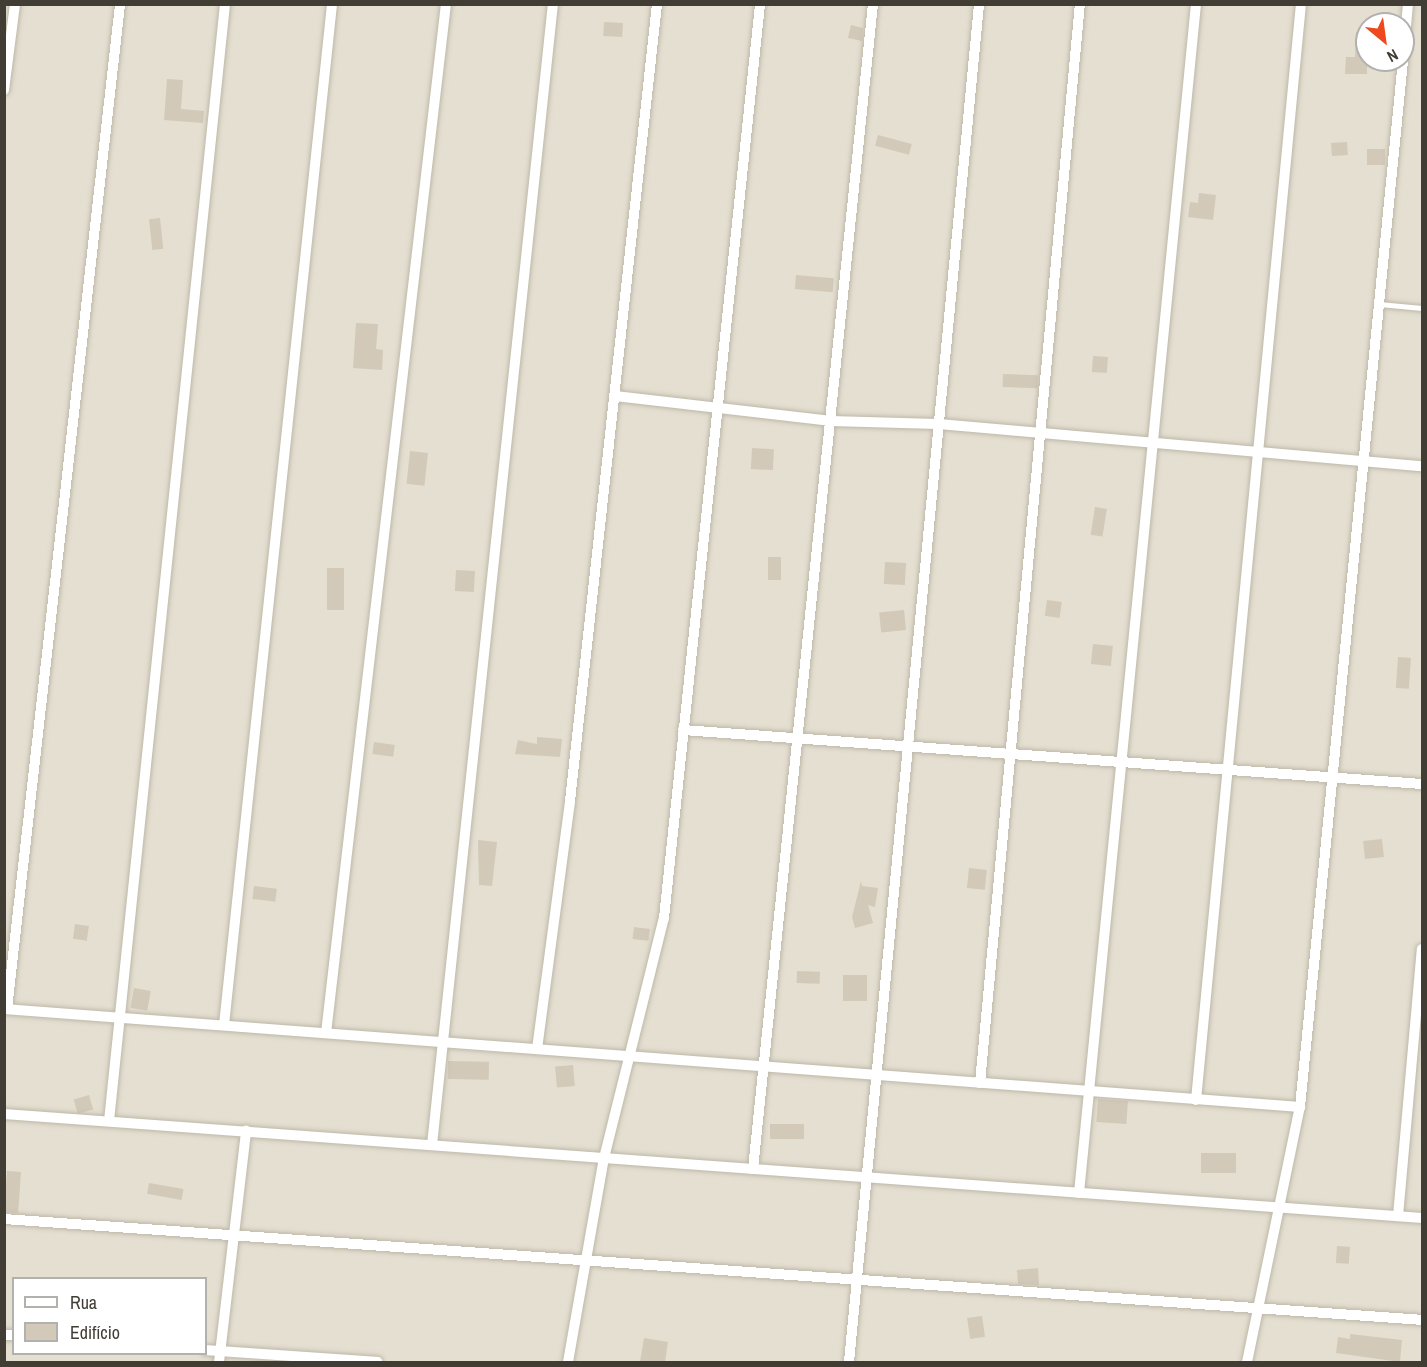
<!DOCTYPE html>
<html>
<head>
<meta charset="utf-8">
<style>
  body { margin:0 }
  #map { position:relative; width:1427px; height:1367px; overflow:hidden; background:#f1ede3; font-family:"Archivo Narrow",sans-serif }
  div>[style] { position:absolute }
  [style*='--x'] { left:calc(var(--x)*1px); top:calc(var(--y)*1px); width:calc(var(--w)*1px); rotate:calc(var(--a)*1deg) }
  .residential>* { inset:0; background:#e4dfd1 }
  .building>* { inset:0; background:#d2c9b9; transform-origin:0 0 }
  .roads { filter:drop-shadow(0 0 2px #beb8a9) drop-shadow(0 0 2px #beb8a9) }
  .lane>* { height:5px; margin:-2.5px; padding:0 2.5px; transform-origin:2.5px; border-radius:2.5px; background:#fff }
  .street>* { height:10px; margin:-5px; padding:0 5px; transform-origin:5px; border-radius:5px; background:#fff }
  span { translate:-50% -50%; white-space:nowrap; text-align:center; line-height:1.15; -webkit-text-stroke:4.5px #fff; paint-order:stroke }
  .frame { position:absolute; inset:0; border:6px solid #423d34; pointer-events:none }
  .legend { position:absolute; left:12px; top:1277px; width:195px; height:78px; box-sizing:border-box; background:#fff; border:2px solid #b3b1ae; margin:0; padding:8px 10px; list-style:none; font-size:18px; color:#423d34 }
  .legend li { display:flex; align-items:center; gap:12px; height:30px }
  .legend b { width:30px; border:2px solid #b3b1ae }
  .north { position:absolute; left:1355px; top:12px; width:60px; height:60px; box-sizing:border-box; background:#fff; border:2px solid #b3b1ae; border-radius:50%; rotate:151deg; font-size:16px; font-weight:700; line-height:24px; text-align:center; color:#423d34 }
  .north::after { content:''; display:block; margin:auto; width:21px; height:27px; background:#ef481c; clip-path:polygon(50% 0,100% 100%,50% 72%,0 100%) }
</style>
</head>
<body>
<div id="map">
  <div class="residential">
    <i style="clip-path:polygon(evenodd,5px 5px,1422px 5px,1422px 1362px,5px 1362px,5px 5px,1367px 24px,1403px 24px,1403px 60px,1367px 60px,1367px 24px,5px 5px,14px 1278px,206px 1278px,206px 1354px,14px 1354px,14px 1278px)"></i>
  </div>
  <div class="building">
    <i style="left:604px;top:22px;width:19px;height:14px;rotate:3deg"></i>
    <i style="clip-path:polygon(851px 25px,863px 28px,862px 41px,848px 38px)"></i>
    <i style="clip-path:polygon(1356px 32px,1367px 33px,1367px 74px,1345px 74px,1346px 57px,1355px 57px)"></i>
    <i style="clip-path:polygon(167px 79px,183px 80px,181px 109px,204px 111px,203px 123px,164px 120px)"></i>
    <i style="left:878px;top:135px;width:35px;height:11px;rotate:15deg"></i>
    <i style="left:1347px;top:142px;width:13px;height:16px;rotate:86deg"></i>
    <i style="left:1367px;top:149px;width:18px;height:16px"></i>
    <i style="clip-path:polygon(1199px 193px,1216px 195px,1213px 220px,1188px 217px,1190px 202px,1198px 203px)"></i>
    <i style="left:160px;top:218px;width:31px;height:11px;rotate:84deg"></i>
    <i style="left:796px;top:275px;width:38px;height:14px;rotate:5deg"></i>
    <i style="clip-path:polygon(356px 323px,378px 324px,376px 349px,383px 350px,382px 370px,353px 368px)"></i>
    <i style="left:1093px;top:356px;width:15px;height:16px;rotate:4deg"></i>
    <i style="left:1003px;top:374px;width:35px;height:13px;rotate:2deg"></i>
    <i style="left:752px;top:448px;width:22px;height:21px;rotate:3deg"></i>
    <i style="left:410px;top:451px;width:18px;height:33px;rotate:6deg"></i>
    <i style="left:1095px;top:507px;width:12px;height:28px;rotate:9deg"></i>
    <i style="left:768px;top:557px;width:13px;height:23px"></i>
    <i style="left:885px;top:562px;width:21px;height:22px;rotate:3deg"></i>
    <i style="left:327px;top:568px;width:17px;height:42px"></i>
    <i style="left:456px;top:570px;width:19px;height:21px;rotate:3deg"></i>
    <i style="left:1047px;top:600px;width:15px;height:16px;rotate:8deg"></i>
    <i style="left:904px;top:610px;width:20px;height:25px;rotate:84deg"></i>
    <i style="left:1093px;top:644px;width:20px;height:20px;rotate:6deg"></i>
    <i style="left:1398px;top:657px;width:13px;height:31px;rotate:4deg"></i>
    <i style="clip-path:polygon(537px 737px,562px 739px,560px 757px,515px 754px,518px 740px,537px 744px)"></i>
    <i style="left:374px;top:742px;width:21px;height:12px;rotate:8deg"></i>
    <i style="left:1382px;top:839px;width:18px;height:19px;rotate:84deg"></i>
    <i style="clip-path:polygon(478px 840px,497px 842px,492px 886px,479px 885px)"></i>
    <i style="left:969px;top:868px;width:18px;height:20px;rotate:6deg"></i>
    <i style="clip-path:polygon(861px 881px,862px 886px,878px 888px,875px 907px,868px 905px,873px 923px,855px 928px,852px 917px)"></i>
    <i style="left:254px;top:886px;width:23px;height:13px;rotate:7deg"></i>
    <i style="left:75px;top:924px;width:14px;height:15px;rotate:8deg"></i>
    <i style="left:634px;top:927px;width:16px;height:12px;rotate:7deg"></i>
    <i style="left:797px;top:971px;width:23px;height:12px;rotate:2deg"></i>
    <i style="left:867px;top:975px;width:26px;height:24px;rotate:90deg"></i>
    <i style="left:134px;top:988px;width:17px;height:20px;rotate:10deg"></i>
    <i style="left:448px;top:1061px;width:41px;height:18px;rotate:1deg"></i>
    <i style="left:573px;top:1065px;width:21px;height:18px;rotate:85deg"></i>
    <i style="left:89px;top:1095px;width:15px;height:16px;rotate:74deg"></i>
    <i style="left:1098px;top:1099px;width:30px;height:23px;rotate:4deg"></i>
    <i style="left:770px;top:1124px;width:34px;height:15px"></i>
    <i style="left:1201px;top:1153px;width:35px;height:20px"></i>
    <i style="left:7px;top:1171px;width:14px;height:41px;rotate:4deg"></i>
    <i style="left:149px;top:1183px;width:35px;height:11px;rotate:10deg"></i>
    <i style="left:1337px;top:1246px;width:13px;height:17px;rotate:4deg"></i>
    <i style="clip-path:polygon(1038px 1268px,1039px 1285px,1018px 1284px,1017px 1270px)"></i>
    <i style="left:982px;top:1316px;width:21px;height:15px;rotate:82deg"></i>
    <i style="clip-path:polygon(1350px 1334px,1402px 1340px,1400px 1362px,1336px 1353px,1338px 1337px,1350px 1339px)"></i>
    <i style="clip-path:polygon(644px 1338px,668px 1342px,665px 1362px,640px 1362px)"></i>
  </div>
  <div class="roads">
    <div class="lane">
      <i style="--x:1379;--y:304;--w:43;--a:5.3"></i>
    </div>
    <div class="street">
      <i style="--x:1403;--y:57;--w:53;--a:-84.6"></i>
      <i style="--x:4;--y:90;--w:87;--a:-82.7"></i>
      <i style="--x:615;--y:396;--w:216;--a:6.6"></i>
      <i style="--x:830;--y:421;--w:108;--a:1.6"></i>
      <i style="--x:938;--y:424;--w:486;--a:5"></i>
      <i style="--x:683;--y:730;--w:741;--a:4.18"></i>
      <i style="--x:4;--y:1009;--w:1300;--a:4.32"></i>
      <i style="--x:7;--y:1009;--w:1011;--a:-83.58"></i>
      <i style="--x:224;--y:1025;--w:1027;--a:-83.96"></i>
      <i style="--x:326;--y:1033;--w:1036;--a:-83.35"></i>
      <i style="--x:537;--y:1049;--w:250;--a:-82.4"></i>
      <i style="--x:570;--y:801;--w:802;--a:-83.77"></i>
      <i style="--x:980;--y:1083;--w:1084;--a:-84.71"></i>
      <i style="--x:1196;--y:1100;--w:1101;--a:-84.53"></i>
      <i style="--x:4;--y:1114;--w:1422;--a:4.19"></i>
      <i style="--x:109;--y:1121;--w:1123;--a:-84.07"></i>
      <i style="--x:432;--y:1145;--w:1147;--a:-83.95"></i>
      <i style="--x:753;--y:1169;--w:1171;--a:-84.12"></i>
      <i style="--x:1079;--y:1193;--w:1195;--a:-84.38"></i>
      <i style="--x:1398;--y:1216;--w:268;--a:-84.9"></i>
      <i style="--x:4;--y:1219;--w:1422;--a:4.07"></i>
      <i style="--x:4;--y:1335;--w:10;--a:0"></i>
      <i style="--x:206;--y:1350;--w:172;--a:4"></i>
      <i style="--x:219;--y:1362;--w:233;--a:-83.3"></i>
      <i style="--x:568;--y:1362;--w:207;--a:-80"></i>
      <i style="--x:604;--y:1158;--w:247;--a:-76"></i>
      <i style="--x:664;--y:918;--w:919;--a:-84"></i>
      <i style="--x:849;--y:1362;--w:1364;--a:-84.53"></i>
      <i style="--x:1247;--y:1362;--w:260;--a:-78.3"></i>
      <i style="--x:1300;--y:1107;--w:1052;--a:-84.38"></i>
    </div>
  </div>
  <div class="frame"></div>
  <ul class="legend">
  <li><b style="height:8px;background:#fff"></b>Rua</li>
  <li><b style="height:16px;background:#d2c9b9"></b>Edifício</li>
  </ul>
  <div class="north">N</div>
</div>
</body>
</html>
